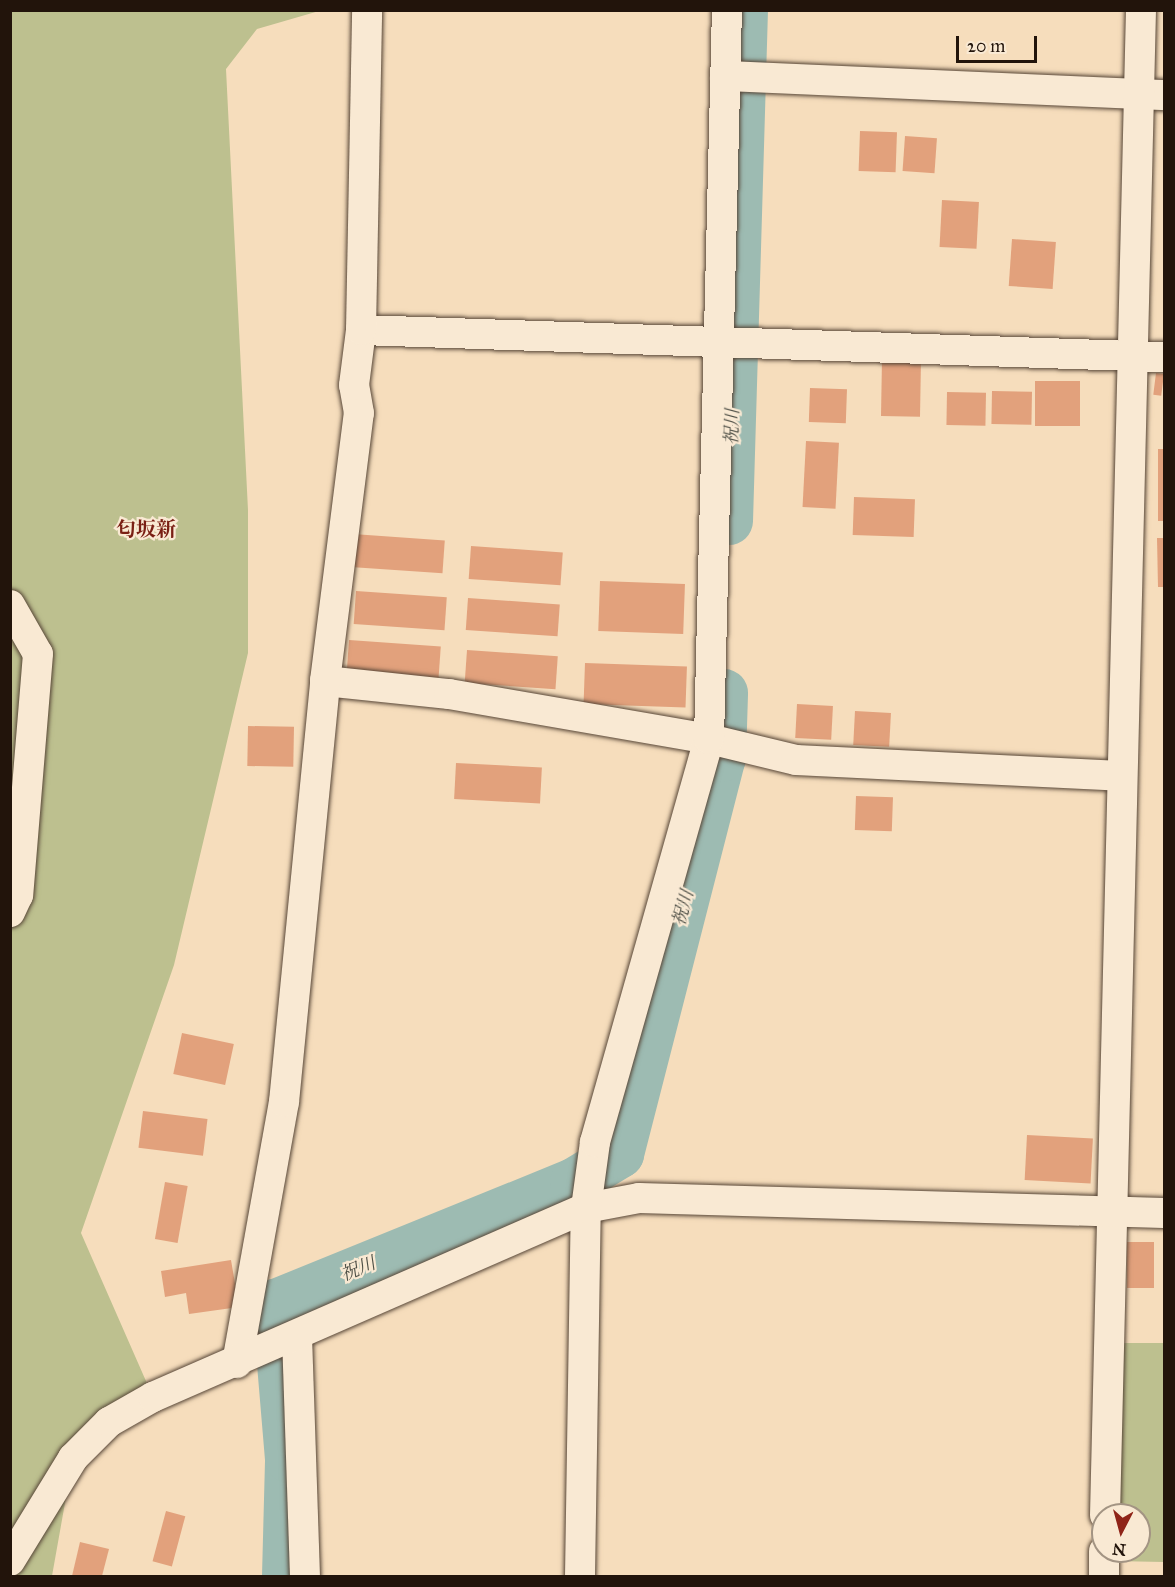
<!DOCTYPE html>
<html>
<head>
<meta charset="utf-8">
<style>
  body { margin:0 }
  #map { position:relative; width:1175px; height:1587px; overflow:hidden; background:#f6ddbc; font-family:"IM FELL Great Primer","Noto Serif JP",serif }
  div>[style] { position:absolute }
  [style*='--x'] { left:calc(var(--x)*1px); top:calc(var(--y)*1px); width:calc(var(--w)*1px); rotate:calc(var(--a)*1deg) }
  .green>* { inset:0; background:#bdc08f }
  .river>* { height:48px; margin:-24px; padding:0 24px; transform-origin:24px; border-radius:24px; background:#9dbbb2 }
  .building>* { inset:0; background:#e2a17c; transform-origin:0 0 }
  .roads { filter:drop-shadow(0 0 2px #574637) drop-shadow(0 0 2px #574637) }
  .minor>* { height:30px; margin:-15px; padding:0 15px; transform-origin:15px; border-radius:15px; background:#f9e9d3 }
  span { translate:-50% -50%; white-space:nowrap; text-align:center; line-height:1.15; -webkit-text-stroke:4.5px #f9e9d3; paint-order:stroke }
  .water-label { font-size:18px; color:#4d4e45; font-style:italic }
  .quarter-label { font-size:20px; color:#7a1f14; font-weight:700 }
  .frame { position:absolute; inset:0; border:12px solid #22140b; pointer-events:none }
  .north { position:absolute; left:1091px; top:1503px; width:60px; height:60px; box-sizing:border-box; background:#f9e9d3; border:2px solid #a39483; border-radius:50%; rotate:186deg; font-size:16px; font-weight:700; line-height:24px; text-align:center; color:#22140b }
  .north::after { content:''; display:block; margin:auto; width:21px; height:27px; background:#8f2418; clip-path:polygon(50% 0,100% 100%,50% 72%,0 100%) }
  .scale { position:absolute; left:956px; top:36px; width:81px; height:27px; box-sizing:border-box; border:3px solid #22140b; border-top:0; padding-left:8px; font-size:18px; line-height:21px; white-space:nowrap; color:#22140b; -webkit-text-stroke:4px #f9e9d3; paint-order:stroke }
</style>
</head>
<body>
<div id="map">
  <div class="green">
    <i style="clip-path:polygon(11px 11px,319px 11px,257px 29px,226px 69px,248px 510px,248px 653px,174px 965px,81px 1233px,153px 1397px,73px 1458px,52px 1576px,11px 1576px)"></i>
    <i style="clip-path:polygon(1110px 1343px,1164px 1343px,1164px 1562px,1113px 1561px,1113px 1551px,1139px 1551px,1139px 1515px,1112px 1515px)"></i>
  </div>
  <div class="river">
    <i style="--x:729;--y:521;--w:511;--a:-88.32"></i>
    <i style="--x:286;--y:1576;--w:117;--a:-88.5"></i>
    <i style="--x:289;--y:1459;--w:157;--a:-94.8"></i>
    <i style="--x:276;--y:1303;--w:322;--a:-22.1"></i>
    <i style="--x:574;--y:1182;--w:54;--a:-31.3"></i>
    <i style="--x:620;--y:1154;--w:409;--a:-75.6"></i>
    <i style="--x:722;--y:758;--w:65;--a:-88.2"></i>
  </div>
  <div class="building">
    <i style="left:860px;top:131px;width:37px;height:40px;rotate:2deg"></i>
    <i style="left:905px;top:136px;width:32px;height:35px;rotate:4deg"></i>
    <i style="left:942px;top:200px;width:37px;height:47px;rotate:3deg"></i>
    <i style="left:1012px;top:239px;width:44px;height:47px;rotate:4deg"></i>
    <i style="left:882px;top:359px;width:39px;height:57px;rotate:1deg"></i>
    <i style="left:1156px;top:373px;width:8px;height:22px;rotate:7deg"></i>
    <i style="left:1035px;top:381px;width:45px;height:45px"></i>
    <i style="left:810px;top:388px;width:37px;height:34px;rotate:2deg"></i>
    <i style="left:992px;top:391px;width:40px;height:33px;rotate:1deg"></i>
    <i style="left:947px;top:392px;width:39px;height:33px;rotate:1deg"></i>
    <i style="left:806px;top:441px;width:33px;height:66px;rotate:3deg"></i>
    <i style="left:1158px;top:449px;width:6px;height:72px"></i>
    <i style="left:854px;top:497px;width:61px;height:38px;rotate:2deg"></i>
    <i style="left:353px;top:534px;width:92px;height:33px;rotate:4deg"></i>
    <i style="clip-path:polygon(1157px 538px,1164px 538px,1164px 587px,1158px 587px)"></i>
    <i style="left:471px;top:546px;width:92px;height:33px;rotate:4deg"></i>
    <i style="left:600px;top:581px;width:85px;height:50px;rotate:2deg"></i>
    <i style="left:356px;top:591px;width:91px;height:33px;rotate:4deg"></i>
    <i style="left:468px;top:598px;width:92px;height:32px;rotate:4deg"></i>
    <i style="left:349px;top:640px;width:92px;height:33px;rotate:4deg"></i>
    <i style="left:467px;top:650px;width:91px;height:33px;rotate:4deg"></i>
    <i style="left:585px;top:663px;width:102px;height:41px;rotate:2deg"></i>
    <i style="left:797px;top:704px;width:36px;height:34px;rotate:3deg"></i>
    <i style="left:855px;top:711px;width:36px;height:34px;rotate:3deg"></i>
    <i style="left:248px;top:726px;width:46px;height:40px;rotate:1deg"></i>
    <i style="left:456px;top:763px;width:86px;height:36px;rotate:3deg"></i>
    <i style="left:856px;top:796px;width:37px;height:34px;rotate:2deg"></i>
    <i style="left:182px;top:1033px;width:53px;height:42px;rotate:12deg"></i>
    <i style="left:143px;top:1111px;width:65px;height:37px;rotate:7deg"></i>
    <i style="left:1027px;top:1135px;width:66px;height:45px;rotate:3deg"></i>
    <i style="left:165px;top:1182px;width:23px;height:58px;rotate:10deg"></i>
    <i style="left:1127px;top:1242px;width:27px;height:46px"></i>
    <i style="clip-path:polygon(231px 1260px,239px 1307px,189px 1314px,186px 1293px,165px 1297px,161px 1271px)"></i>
    <i style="left:166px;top:1511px;width:20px;height:52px;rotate:15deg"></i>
    <i style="clip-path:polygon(80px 1542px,109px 1549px,102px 1576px,72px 1576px)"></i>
  </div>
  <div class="roads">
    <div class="minor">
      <i style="--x:725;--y:76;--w:439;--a:2.5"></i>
      <i style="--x:361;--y:330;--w:803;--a:1.93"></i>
      <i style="--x:10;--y:605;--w:56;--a:60.3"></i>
      <i style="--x:38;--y:654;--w:242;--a:94.7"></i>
      <i style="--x:18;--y:895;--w:19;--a:115"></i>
      <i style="--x:325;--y:681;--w:125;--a:6"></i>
      <i style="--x:449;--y:694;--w:264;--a:9.8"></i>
      <i style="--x:709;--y:739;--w:89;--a:13.6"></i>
      <i style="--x:796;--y:760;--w:325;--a:2.8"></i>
      <i style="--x:297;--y:1336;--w:240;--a:88.1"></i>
      <i style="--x:237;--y:1363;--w:265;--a:-79.8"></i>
      <i style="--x:284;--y:1102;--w:423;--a:-84.4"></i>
      <i style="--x:325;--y:681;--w:270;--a:-82.8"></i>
      <i style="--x:359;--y:413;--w:28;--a:-100"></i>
      <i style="--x:354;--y:385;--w:55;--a:-82.7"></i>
      <i style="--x:361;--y:330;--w:320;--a:-88.9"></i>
      <i style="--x:1105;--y:1515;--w:1505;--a:-88.63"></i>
      <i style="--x:10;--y:1561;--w:121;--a:-58.5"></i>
      <i style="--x:73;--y:1458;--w:51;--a:-45"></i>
      <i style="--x:109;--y:1422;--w:51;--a:-29.6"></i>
      <i style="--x:153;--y:1397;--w:472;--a:-23.6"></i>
      <i style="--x:586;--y:1208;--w:54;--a:-10.7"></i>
      <i style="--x:639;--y:1198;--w:525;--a:1.64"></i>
      <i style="--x:580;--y:1576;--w:368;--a:-89.1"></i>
      <i style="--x:586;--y:1208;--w:67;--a:-82.2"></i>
      <i style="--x:595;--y:1142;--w:419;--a:-74.2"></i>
      <i style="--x:709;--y:739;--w:729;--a:-88.59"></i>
      <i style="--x:1104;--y:1576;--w:25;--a:-90"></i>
    </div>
  </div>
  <div class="water-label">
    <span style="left:732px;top:427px;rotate:-88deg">祝川</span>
    <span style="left:683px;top:908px;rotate:-75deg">祝川</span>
    <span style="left:358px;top:1269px;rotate:-22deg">祝川</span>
  </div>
  <div class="quarter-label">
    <span style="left:146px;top:529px">匂坂新</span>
  </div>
  <div class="frame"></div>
  <div class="north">N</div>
  <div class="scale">20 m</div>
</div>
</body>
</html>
